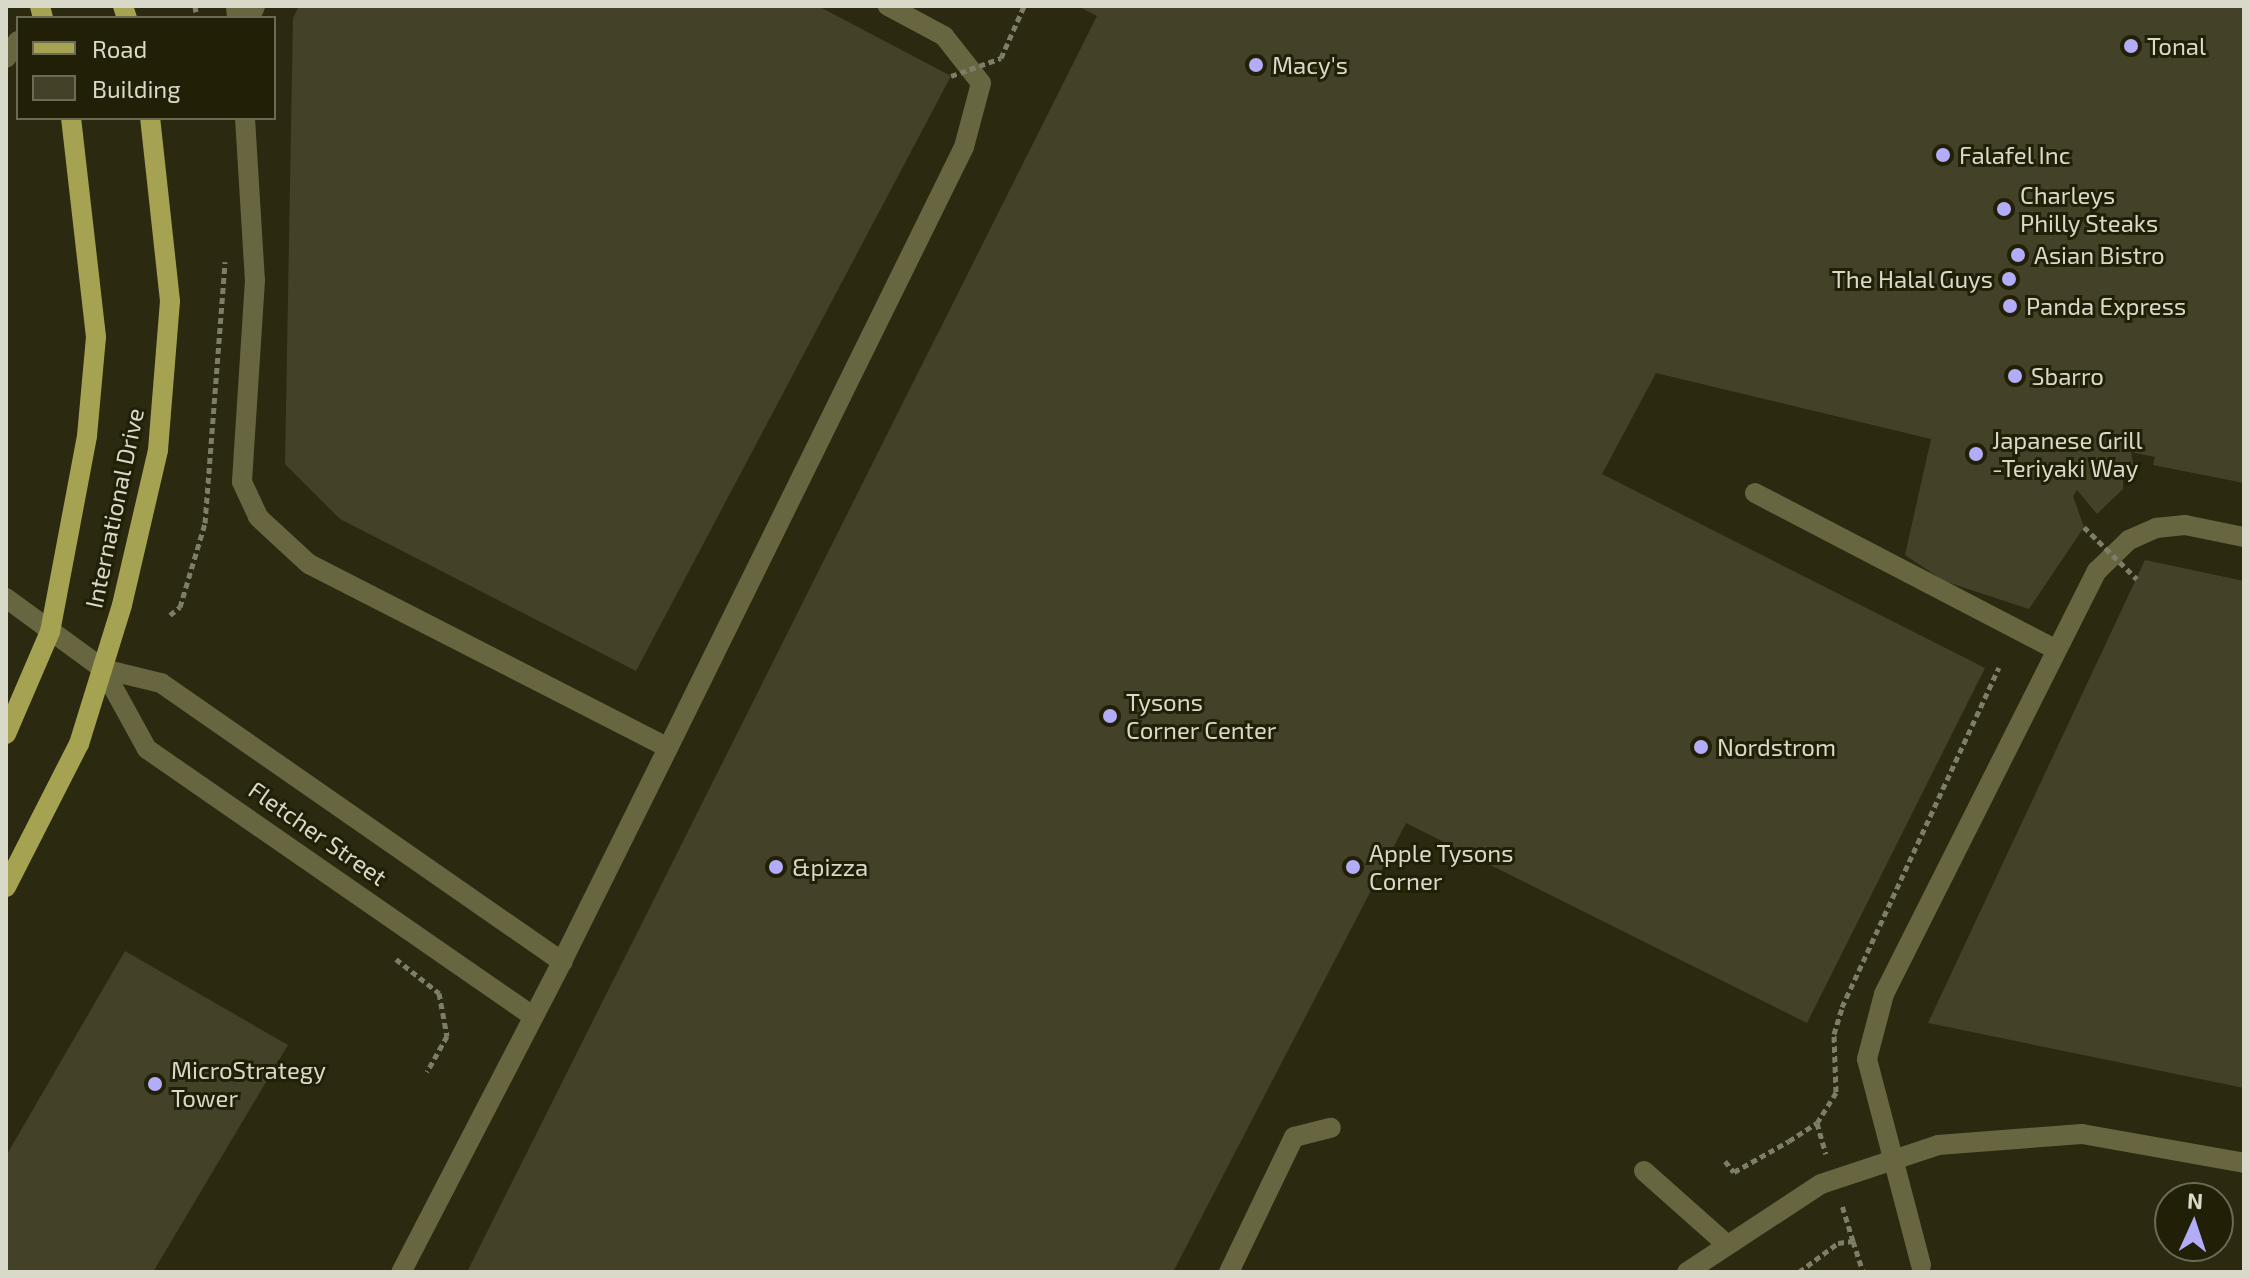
<!DOCTYPE html>
<html>
<head>
<meta charset="utf-8">
<style>
  body { margin:0 }
  #map { position:relative; width:2250px; height:1278px; overflow:hidden; background:#2b2a10; font-family:"Exo 2",sans-serif }
  div>[style] { position:absolute }
  [style*='--x'] { left:calc(var(--x)*1px); top:calc(var(--y)*1px); width:calc(var(--w)*1px); rotate:calc(var(--a)*1deg) }
  .building>* { inset:0; background:#434228 }
  .path>* { height:5px; margin-top:-2.5px; transform-origin:0; background:repeating-linear-gradient(90deg,#7d7d68 0 6px,transparent 0 10px) }
  .service>* { height:20px; margin:-10px; padding:0 10px; transform-origin:10px; border-radius:10px; background:#676641 }
  .minor>* { height:20px; margin:-10px; padding:0 10px; transform-origin:10px; border-radius:10px; background:#676641 }
  .tertiary>* { height:20px; margin:-10px; padding:0 10px; transform-origin:10px; border-radius:10px; background:#676641 }
  .primary>* { height:20px; margin:-10px; padding:0 10px; transform-origin:10px; border-radius:10px; background:#a5a352 }
  .path-bridge>* { height:5px; margin-top:-2.5px; transform-origin:0; background:repeating-linear-gradient(90deg,#7d7d68 0 6px,transparent 0 10px) }
  .dots>* { width:22px; height:22px; translate:-50% -50%; box-sizing:border-box; border:4px solid #212007; border-radius:50% }
  span { translate:-50% -50%; white-space:nowrap; text-align:center; line-height:1.15; -webkit-text-stroke:6px #212007; paint-order:stroke }
  .poi-label { font-size:24px; color:#d9d9ca }
  .left { translate:0 -50%; text-align:left }
  .right { translate:-100% -50%; text-align:right }
  .street-label { font-size:24px; color:#d9d9ca }
  .frame { position:absolute; inset:0; border:8px solid #d9d9ca; pointer-events:none }
  .legend { position:absolute; left:16px; top:16px; width:260px; height:104px; box-sizing:border-box; background:#212007; border:2px solid #6b6a55; margin:0; padding:10px 14px; list-style:none; font-size:24px; color:#d9d9ca }
  .legend li { display:flex; align-items:center; gap:16px; height:40px }
  .legend b { width:40px; border:2px solid #6b6a55 }
  .north { position:absolute; left:2154px; top:1182px; width:80px; height:80px; box-sizing:border-box; background:#212007; border:2px solid #6b6a55; border-radius:50%; rotate:3deg; font-size:22px; font-weight:700; line-height:32px; text-align:center; color:#d9d9ca }
  .north::after { content:''; display:block; margin:auto; width:28px; height:36px; background:#b3adf9; clip-path:polygon(50% 0,100% 100%,50% 72%,0 100%) }
</style>
</head>
<body>
<div id="map">
  <div class="building">
    <i style="clip-path:polygon(299px 6px,818px 6px,951px 76px,636px 671px,340px 519px,285px 464px,293px 18px)"></i>
    <i style="clip-path:polygon(1078px 6px,2244px 6px,2244px 483px,2153px 465px,2155px 457px,2131px 452px,2136px 479px,2123px 478px,2123px 489px,2097px 514px,2077px 490px,2073px 496px,2084px 527px,2029px 609px,1944px 581px,1905px 555px,1931px 439px,1656px 373px,1602px 474px,1985px 668px,1807px 1023px,1406px 823px,1173px 1272px,467px 1272px,1097px 16px)"></i>
    <i style="clip-path:polygon(2145px 560px,2244px 581px,2244px 1088px,1928px 1023px)"></i>
    <i style="clip-path:polygon(125px 951px,288px 1045px,153px 1272px,6px 1272px,6px 1156px)"></i>
  </div>
  <div class="path">
    <i style="--x:195;--y:6;--w:12;--a:81"></i>
    <i style="--x:170;--y:615;--w:13;--a:-39"></i>
    <i style="--x:180;--y:607;--w:88;--a:-73.4"></i>
    <i style="--x:205;--y:523;--w:262;--a:-85.6"></i>
    <i style="--x:396;--y:959;--w:55;--a:38.3"></i>
    <i style="--x:439;--y:993;--w:44;--a:79.5"></i>
    <i style="--x:447;--y:1036;--w:41;--a:119.1"></i>
    <i style="--x:1817;--y:1123;--w:32;--a:74"></i>
    <i style="--x:1725;--y:1161;--w:14;--a:51"></i>
    <i style="--x:1734;--y:1172;--w:63;--a:-29.4"></i>
    <i style="--x:1789;--y:1141;--w:33;--a:-33"></i>
    <i style="--x:1817;--y:1123;--w:36;--a:-58"></i>
    <i style="--x:1836;--y:1092;--w:58;--a:-92"></i>
    <i style="--x:1834;--y:1034;--w:28;--a:-73"></i>
    <i style="--x:1842;--y:1007;--w:374;--a:-65.2"></i>
    <i style="--x:1853;--y:1241;--w:33;--a:72"></i>
    <i style="--x:1799;--y:1272;--w:49;--a:-36.6"></i>
    <i style="--x:1838;--y:1243;--w:15;--a:-8"></i>
    <i style="--x:1853;--y:1241;--w:38;--a:-107"></i>
  </div>
  <div class="service">
    <i style="--x:236;--y:6;--w:12;--a:85"></i>
    <i style="--x:250;--y:18;--w:13;--a:-67"></i>
    <i style="--x:6;--y:58;--w:21;--a:-55"></i>
    <i style="--x:245;--y:118;--w:162;--a:86.5"></i>
    <i style="--x:255;--y:280;--w:202;--a:93.7"></i>
    <i style="--x:242;--y:482;--w:38;--a:65"></i>
    <i style="--x:258;--y:517;--w:69;--a:42.7"></i>
    <i style="--x:309;--y:564;--w:403;--a:27.1"></i>
    <i style="--x:668;--y:748;--w:239;--a:116.4"></i>
    <i style="--x:1755;--y:493;--w:340;--a:27.5"></i>
    <i style="--x:668;--y:748;--w:670;--a:-63.78"></i>
    <i style="--x:964;--y:147;--w:66;--a:-75.1"></i>
    <i style="--x:981;--y:83;--w:60;--a:-128.2"></i>
    <i style="--x:944;--y:36;--w:64;--a:-151.8"></i>
    <i style="--x:1644;--y:1171;--w:108;--a:41.6"></i>
    <i style="--x:1921;--y:1265;--w:213;--a:-104.7"></i>
    <i style="--x:1867;--y:1059;--w:67;--a:-75.3"></i>
    <i style="--x:1884;--y:994;--w:474;--a:-63.3"></i>
    <i style="--x:2097;--y:571;--w:45;--a:-44.1"></i>
    <i style="--x:2129;--y:540;--w:30;--a:-24"></i>
    <i style="--x:2156;--y:528;--w:29;--a:-6"></i>
    <i style="--x:2185;--y:525;--w:60;--a:11.5"></i>
    <i style="--x:1229;--y:1272;--w:150;--a:-64.3"></i>
    <i style="--x:1294;--y:1137;--w:38;--a:-14"></i>
  </div>
  <div class="minor">
    <i style="--x:6;--y:598;--w:120;--a:36.2"></i>
    <i style="--x:103;--y:669;--w:60;--a:13.6"></i>
    <i style="--x:161;--y:683;--w:489;--a:34.8"></i>
    <i style="--x:562;--y:962;--w:349;--a:117.4"></i>
    <i style="--x:103;--y:669;--w:91;--a:61.2"></i>
    <i style="--x:147;--y:749;--w:469;--a:34.7"></i>
  </div>
  <div class="tertiary">
    <i style="--x:1687;--y:1272;--w:160;--a:-33.3"></i>
    <i style="--x:1821;--y:1184;--w:123;--a:-18.4"></i>
    <i style="--x:1938;--y:1145;--w:144;--a:-4.4"></i>
    <i style="--x:2082;--y:1134;--w:165;--a:10.1"></i>
  </div>
  <div class="primary">
    <i style="--x:40;--y:6;--w:12;--a:76"></i>
    <i style="--x:123;--y:6;--w:13;--a:72"></i>
    <i style="--x:6;--y:734;--w:111;--a:-66.7"></i>
    <i style="--x:50;--y:632;--w:199;--a:-79.3"></i>
    <i style="--x:87;--y:436;--w:99;--a:-84.8"></i>
    <i style="--x:96;--y:337;--w:220;--a:-96.5"></i>
    <i style="--x:6;--y:887;--w:161;--a:-63"></i>
    <i style="--x:79;--y:744;--w:145;--a:-72.8"></i>
    <i style="--x:122;--y:605;--w:159;--a:-76.9"></i>
    <i style="--x:158;--y:450;--w:149;--a:-85.4"></i>
    <i style="--x:170;--y:301;--w:184;--a:-96.2"></i>
  </div>
  <div class="path-bridge">
    <i style="--x:951;--y:76;--w:53;--a:-19.8"></i>
    <i style="--x:1001;--y:58;--w:57;--a:-66.1"></i>
    <i style="--x:2084;--y:527;--w:74;--a:44.5"></i>
  </div>
  <div class="dots">
    <i style="left:2131px;top:46px;background:#b3adf9"></i>
    <i style="left:1256px;top:65px;background:#b3adf9"></i>
    <i style="left:1943px;top:155px;background:#b3adf9"></i>
    <i style="left:2004px;top:209px;background:#b3adf9"></i>
    <i style="left:2018px;top:255px;background:#b3adf9"></i>
    <i style="left:2009px;top:279px;background:#b3adf9"></i>
    <i style="left:2010px;top:306px;background:#b3adf9"></i>
    <i style="left:2015px;top:376px;background:#b3adf9"></i>
    <i style="left:1976px;top:454px;background:#b3adf9"></i>
    <i style="left:1110px;top:716px;background:#b3adf9"></i>
    <i style="left:1701px;top:747px;background:#b3adf9"></i>
    <i style="left:776px;top:867px;background:#b3adf9"></i>
    <i style="left:1353px;top:867px;background:#b3adf9"></i>
    <i style="left:155px;top:1084px;background:#b3adf9"></i>
  </div>
  <div class="poi-label">
    <span class="left" style="left:2147px;top:46px">Tonal</span>
    <span class="left" style="left:1272px;top:65px">Macy's</span>
    <span class="left" style="left:1959px;top:155px">Falafel Inc</span>
    <span class="left" style="left:2020px;top:209px">Charleys<br>Philly Steaks</span>
    <span class="left" style="left:2034px;top:255px">Asian Bistro</span>
    <span class="right" style="left:1993px;top:279px">The Halal Guys</span>
    <span class="left" style="left:2026px;top:306px">Panda Express</span>
    <span class="left" style="left:2031px;top:376px">Sbarro</span>
    <span class="left" style="left:1992px;top:454px">Japanese Grill<br>-Teriyaki Way</span>
    <span class="left" style="left:1126px;top:716px">Tysons<br>Corner Center</span>
    <span class="left" style="left:1717px;top:747px">Nordstrom</span>
    <span class="left" style="left:1369px;top:867px">Apple Tysons<br>Corner</span>
    <span class="left" style="left:792px;top:867px">&amp;pizza</span>
    <span class="left" style="left:171px;top:1084px">MicroStrategy<br>Tower</span>
  </div>
  <div class="street-label">
    <span style="left:114px;top:508px;rotate:-78deg">International Drive</span>
    <span style="left:318px;top:833px;rotate:35deg">Fletcher Street</span>
  </div>
  <div class="frame"></div>
  <ul class="legend">
  <li><b style="height:10px;background:#a5a352"></b>Road</li>
  <li><b style="height:22px;background:#434228"></b>Building</li>
  </ul>
  <div class="north">N</div>
</div>
</body>
</html>
